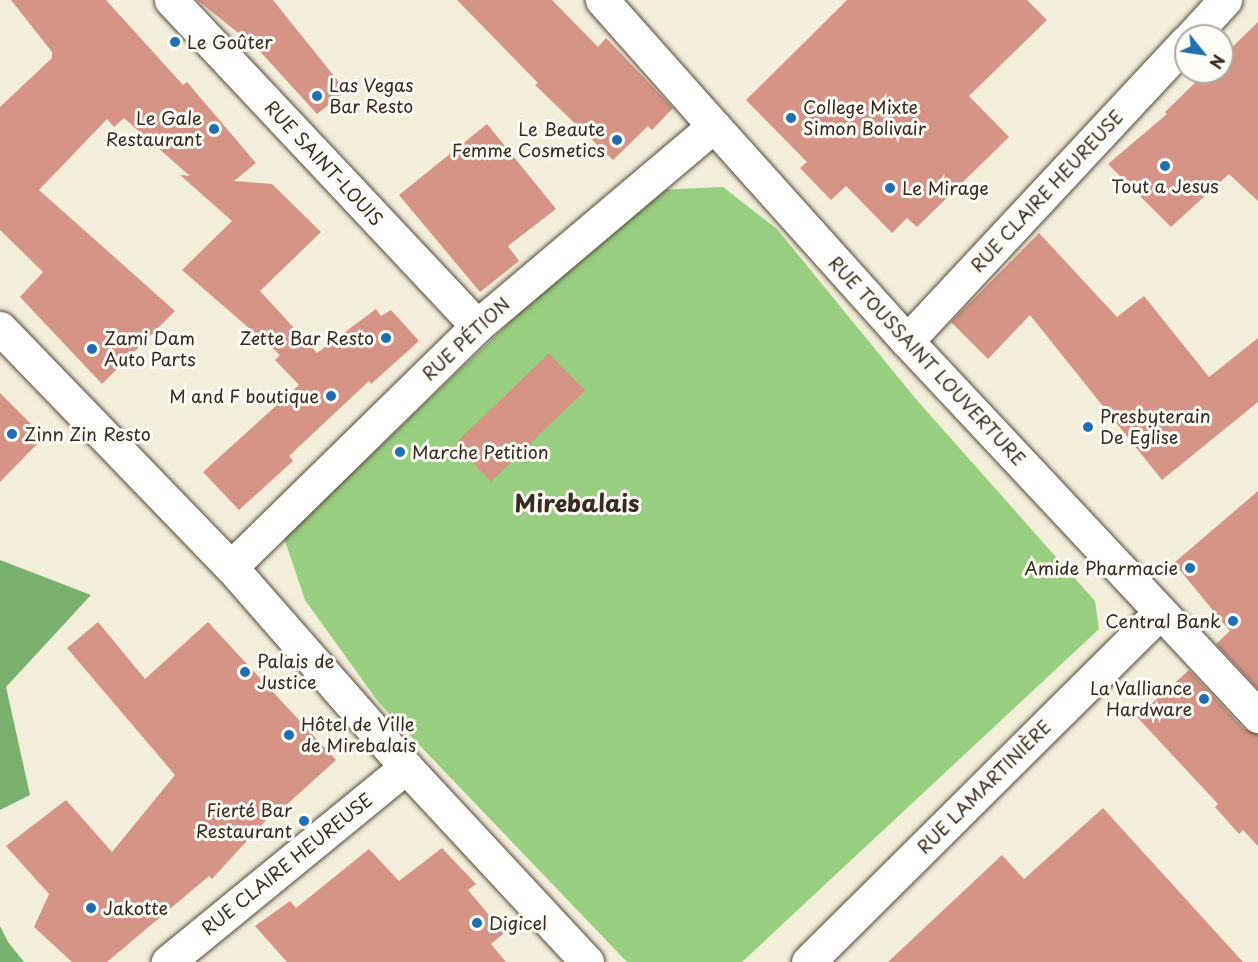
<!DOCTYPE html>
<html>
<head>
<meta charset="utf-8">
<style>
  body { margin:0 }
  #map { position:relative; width:1258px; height:962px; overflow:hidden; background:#f2eed9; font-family:"Playpen Sans",sans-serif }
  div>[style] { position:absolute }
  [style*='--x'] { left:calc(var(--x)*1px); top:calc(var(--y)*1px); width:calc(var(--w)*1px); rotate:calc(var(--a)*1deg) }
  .green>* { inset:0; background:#98ce80 }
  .forest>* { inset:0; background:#7ab16e }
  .building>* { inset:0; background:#d59485; transform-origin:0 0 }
  .roads { filter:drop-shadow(0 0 2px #56473a) drop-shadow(0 0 2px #56473a) }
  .street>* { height:33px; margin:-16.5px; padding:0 16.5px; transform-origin:16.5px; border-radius:16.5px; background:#fff }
  .secondary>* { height:33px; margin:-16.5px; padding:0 16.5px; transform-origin:16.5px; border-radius:16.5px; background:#fff }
  .dots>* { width:16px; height:16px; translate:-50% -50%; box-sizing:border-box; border:3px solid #fdfcf7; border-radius:50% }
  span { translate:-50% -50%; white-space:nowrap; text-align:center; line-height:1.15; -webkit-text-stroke:6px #fdfcf7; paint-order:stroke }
  .poi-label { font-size:18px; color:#3b2a1e }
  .left { translate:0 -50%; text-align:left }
  .right { translate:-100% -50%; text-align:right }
  .street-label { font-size:18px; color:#3b2a1e }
  .district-label { font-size:24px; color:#3b2a1e; font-weight:700 }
  .north { position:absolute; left:1174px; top:24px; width:60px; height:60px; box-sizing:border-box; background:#fdfcf7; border:2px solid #afa8a0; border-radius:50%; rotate:120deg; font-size:16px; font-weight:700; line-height:24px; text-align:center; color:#3b2a1e }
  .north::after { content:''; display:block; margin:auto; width:21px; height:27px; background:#1f6fb2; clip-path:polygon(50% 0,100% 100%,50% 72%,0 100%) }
</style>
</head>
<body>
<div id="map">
  <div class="green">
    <i style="clip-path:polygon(723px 187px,777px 229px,915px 398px,1095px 601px,1099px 629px,742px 962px,627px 962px,379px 703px,305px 600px,284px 538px,579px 256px,656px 190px)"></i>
  </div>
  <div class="forest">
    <i style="clip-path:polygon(0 560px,91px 595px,6px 687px,30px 795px,0 810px)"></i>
    <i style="clip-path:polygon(0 926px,8px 942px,24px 962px,0 962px)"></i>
  </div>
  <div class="building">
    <i style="clip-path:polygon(11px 0,106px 0,183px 85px,187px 82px,256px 163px,234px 181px,272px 184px,321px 232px,260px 291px,317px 353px,376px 309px,381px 316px,391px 310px,419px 341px,371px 384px,369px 381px,289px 456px,293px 461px,239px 510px,203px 472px,299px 385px,275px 360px,280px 355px,182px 270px,232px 221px,180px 175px,190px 176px,124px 118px,114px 127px,107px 119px,39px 190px,175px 311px,102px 384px,20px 297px,43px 272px,0 230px,0 107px,52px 58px,52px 52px)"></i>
    <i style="clip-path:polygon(197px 0,273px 0,346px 91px,317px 114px,256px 47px)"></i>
    <i style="clip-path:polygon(457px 0,552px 0,598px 47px,606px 38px,673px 108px,652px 130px,648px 126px,613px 160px,535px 85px,538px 83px)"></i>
    <i style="clip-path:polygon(847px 0,1027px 0,1047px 20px,969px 96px,1009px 137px,917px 227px,907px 218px,892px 233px,846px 186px,831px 200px,800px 168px,807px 162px,746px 100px)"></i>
    <i style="clip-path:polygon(1258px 22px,1258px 201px,1229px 174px,1171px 227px,1108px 164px,1167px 114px,1165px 112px,1206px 72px,1222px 72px,1222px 57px)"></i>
    <i style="clip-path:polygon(487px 124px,556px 209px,508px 246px,519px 261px,480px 292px,399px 195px)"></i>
    <i style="clip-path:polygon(1039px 233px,1117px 317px,1144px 296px,1209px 377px,1258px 338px,1258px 402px,1162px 480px,1030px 315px,988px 359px,951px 322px)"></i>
    <i style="left:549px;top:353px;width:52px;height:131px;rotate:46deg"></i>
    <i style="clip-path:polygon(0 393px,44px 437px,0 482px)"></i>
    <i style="clip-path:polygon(1258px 491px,1258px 689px,1216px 644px,1230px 631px,1174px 563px)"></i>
    <i style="clip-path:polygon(98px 622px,145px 679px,208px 622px,336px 760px,283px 808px,280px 805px,212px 879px,209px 876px,107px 962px,72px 962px,34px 927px,49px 894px,6px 846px,66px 800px,112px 852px,175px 775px,67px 648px)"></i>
    <i style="clip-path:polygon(1189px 670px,1244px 729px,1258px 734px,1258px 846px,1243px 830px,1239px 834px,1215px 807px,1218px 804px,1137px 717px)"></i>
    <i style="clip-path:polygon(1103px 808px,1243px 962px,888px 962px,1002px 855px,1024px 879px)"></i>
    <i style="clip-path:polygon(442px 848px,476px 884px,468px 890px,504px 933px,491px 944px,506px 962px,287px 962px,255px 926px,290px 901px,296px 908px,369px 849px,399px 881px)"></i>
  </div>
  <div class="roads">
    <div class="street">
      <i style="--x:171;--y:0;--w:447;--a:46.8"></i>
      <i style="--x:602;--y:0;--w:169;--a:48.4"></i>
      <i style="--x:907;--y:341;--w:514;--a:46.89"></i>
      <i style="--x:406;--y:767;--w:266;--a:47.1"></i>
      <i style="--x:808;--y:962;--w:496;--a:-44.8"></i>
    </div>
    <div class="secondary">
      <i style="--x:1192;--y:36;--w:49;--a:-47.5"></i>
      <i style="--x:0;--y:328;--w:332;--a:46"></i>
      <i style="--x:231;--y:567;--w:266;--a:48.8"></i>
      <i style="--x:406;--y:767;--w:308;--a:140.7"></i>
      <i style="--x:231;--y:567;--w:344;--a:-44.4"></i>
      <i style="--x:477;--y:326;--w:310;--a:-40.2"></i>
      <i style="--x:714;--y:126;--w:289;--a:48.1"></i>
      <i style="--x:907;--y:341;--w:409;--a:-47"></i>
    </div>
  </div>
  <div class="dots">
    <i style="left:175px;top:42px;background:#1f6fb2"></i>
    <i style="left:317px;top:96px;background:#1f6fb2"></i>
    <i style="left:791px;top:118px;background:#1f6fb2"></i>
    <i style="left:214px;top:129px;background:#1f6fb2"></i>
    <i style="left:617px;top:140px;background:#1f6fb2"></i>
    <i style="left:1165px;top:166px;background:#1f6fb2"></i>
    <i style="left:890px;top:188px;background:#1f6fb2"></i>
    <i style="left:386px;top:338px;background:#1f6fb2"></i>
    <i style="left:92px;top:349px;background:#1f6fb2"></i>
    <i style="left:331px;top:396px;background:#1f6fb2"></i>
    <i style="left:1088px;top:427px;background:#1f6fb2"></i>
    <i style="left:12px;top:434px;background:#1f6fb2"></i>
    <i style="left:400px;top:452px;background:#1f6fb2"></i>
    <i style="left:1190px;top:568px;background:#1f6fb2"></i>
    <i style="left:1233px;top:621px;background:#1f6fb2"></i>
    <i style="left:245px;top:672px;background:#1f6fb2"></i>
    <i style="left:1204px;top:699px;background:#1f6fb2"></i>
    <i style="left:289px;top:735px;background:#1f6fb2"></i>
    <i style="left:304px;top:821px;background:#1f6fb2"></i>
    <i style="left:91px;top:908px;background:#1f6fb2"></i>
    <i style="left:477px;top:923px;background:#1f6fb2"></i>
  </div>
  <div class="poi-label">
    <span class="left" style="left:187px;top:42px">Le Goûter</span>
    <span class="left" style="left:329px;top:96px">Las Vegas<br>Bar Resto</span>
    <span class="left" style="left:803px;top:118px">College Mixte<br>Simon Bolivair</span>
    <span class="right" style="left:202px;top:129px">Le Gale<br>Restaurant</span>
    <span class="right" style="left:605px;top:140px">Le Beaute<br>Femme Cosmetics</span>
    <span style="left:1165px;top:186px">Tout a Jesus</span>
    <span class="left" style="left:902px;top:188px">Le Mirage</span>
    <span class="right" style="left:374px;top:338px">Zette Bar Resto</span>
    <span class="left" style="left:104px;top:349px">Zami Dam<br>Auto Parts</span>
    <span class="right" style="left:319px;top:396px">M and F boutique</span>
    <span class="left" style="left:1100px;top:427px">Presbyterain<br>De Eglise</span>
    <span class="left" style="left:24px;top:434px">Zinn Zin Resto</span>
    <span class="left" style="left:412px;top:452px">Marche Petition</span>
    <span class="right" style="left:1178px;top:568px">Amide Pharmacie</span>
    <span class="right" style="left:1221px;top:621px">Central Bank</span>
    <span class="left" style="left:257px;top:672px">Palais de<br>Justice</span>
    <span class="right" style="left:1192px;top:699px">La Valliance<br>Hardware</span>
    <span class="left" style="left:301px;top:735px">Hôtel de Ville<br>de Mirebalais</span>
    <span class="right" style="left:292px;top:821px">Fierté Bar<br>Restaurant</span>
    <span class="left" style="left:103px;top:908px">Jakotte</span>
    <span class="left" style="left:489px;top:923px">Digicel</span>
  </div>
  <div class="street-label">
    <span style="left:324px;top:163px;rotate:47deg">RUE SAINT-LOUIS</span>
    <span style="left:1047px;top:191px;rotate:-47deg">RUE CLAIRE HEUREUSE</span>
    <span style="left:466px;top:339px;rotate:-43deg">RUE PÉTION</span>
    <span style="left:927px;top:361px;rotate:47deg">RUE TOUSSAINT LOUVERTURE</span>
    <span style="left:984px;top:787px;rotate:-45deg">RUE LAMARTINIÈRE</span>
    <span style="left:287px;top:864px;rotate:-39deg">RUE CLAIRE HEUREUSE</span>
  </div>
  <div class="district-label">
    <span style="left:577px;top:503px">Mirebalais</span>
  </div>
  <div class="north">N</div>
</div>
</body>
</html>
